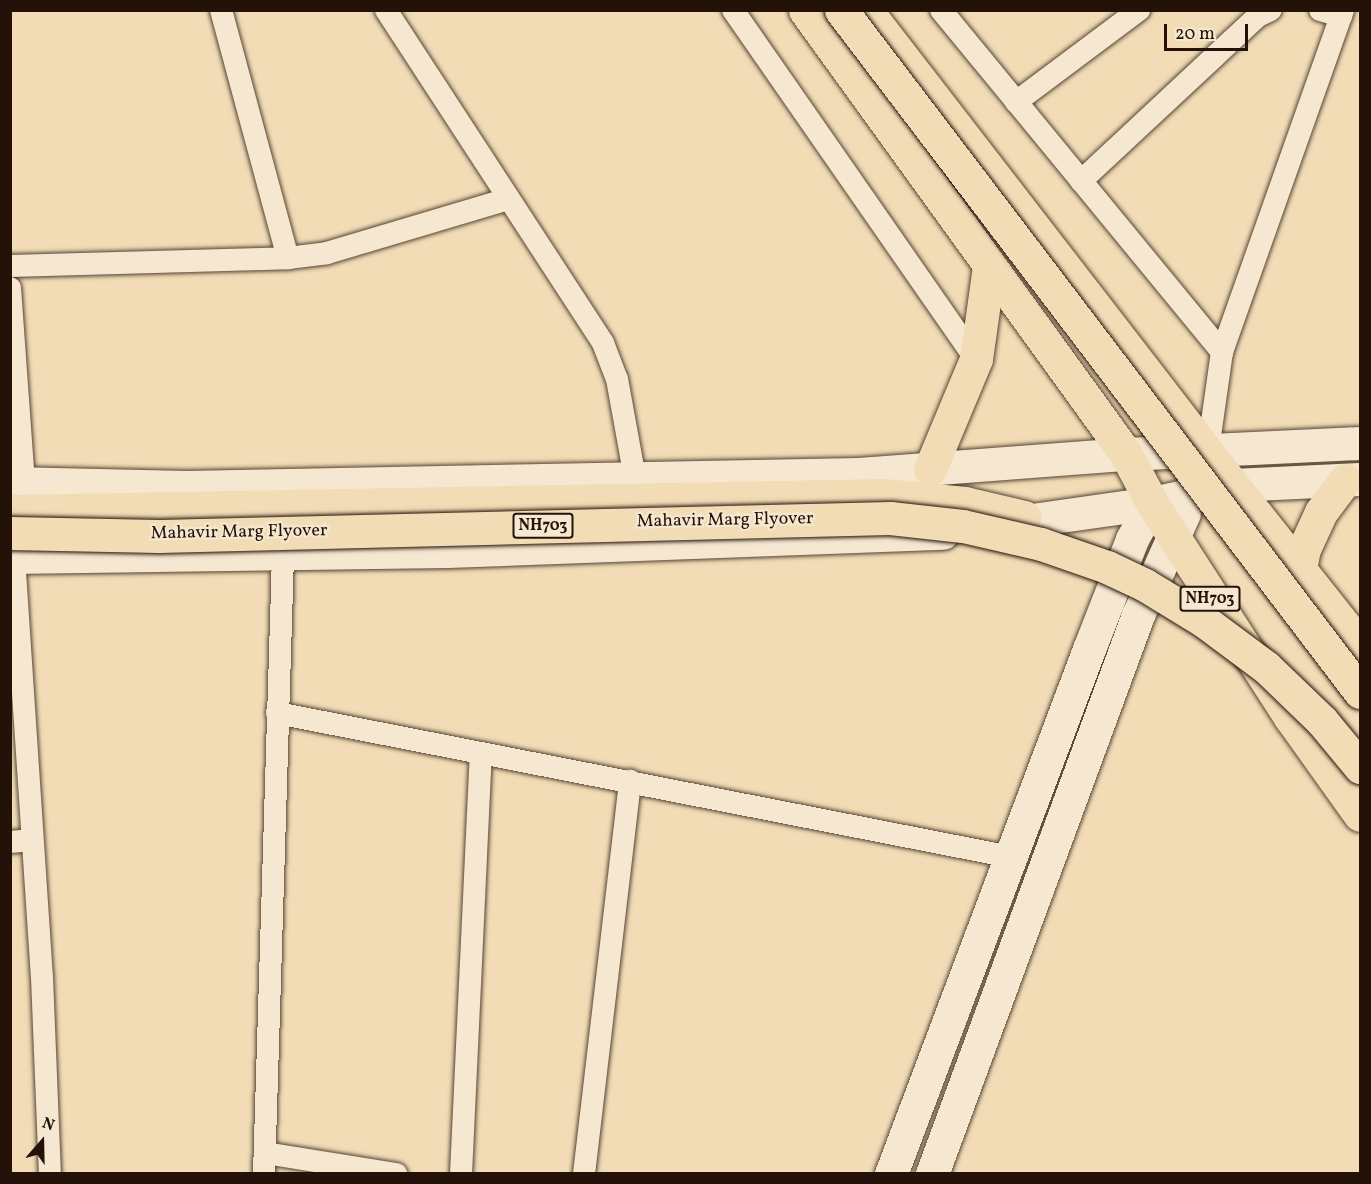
<!DOCTYPE html>
<html>
<head>
<meta charset="utf-8">
<style>
  body { margin:0 }
  #map { position:relative; width:1371px; height:1184px; overflow:hidden; background:#f1dcb6; font-family:Vollkorn,serif }
  div>[style] { position:absolute }
  [style*='--x'] { left:calc(var(--x)*1px); top:calc(var(--y)*1px); width:calc(var(--w)*1px); rotate:calc(var(--a)*1deg) }
  .roads { filter:drop-shadow(0 0 2px #574434) drop-shadow(0 0 2px #574434) }
  .street>* { height:22px; margin:-11px; padding:0 11px; transform-origin:11px; border-radius:11px; background:#f6e8d0 }
  .secondary>* { height:33px; margin:-16.5px; padding:0 16.5px; transform-origin:16.5px; border-radius:16.5px; background:#f6e8d0 }
  .primary>* { height:33px; margin:-16.5px; padding:0 16.5px; transform-origin:16.5px; border-radius:16.5px; background:#f1dcb6 }
  .highway>* { height:33px; margin:-16.5px; padding:0 16.5px; transform-origin:16.5px; border-radius:16.5px; background:#f1dcb6 }
  .bridges { filter:drop-shadow(0 0 2px #241208) drop-shadow(0 0 2px #241208) }
  .primary-bridge>* { height:33px; margin:-16.5px; padding:0 16.5px; transform-origin:16.5px; border-radius:16.5px; background:#f1dcb6 }
  .highway-bridge>* { height:33px; margin:-16.5px; padding:0 16.5px; transform-origin:16.5px; border-radius:16.5px; background:#f1dcb6 }
  span { translate:-50% -50%; white-space:nowrap; text-align:center; line-height:1.15; -webkit-text-stroke:4.5px #f6e8d0; paint-order:stroke }
  .shield-label span { padding:2px 4px; background:#f6e8d0; border:2px solid; border-radius:4px; -webkit-text-stroke-width:0 }
  .shield-label { font-size:16px; color:#241208; font-weight:700 }
  .street-label { font-size:18px; color:#241208 }
  .frame { position:absolute; inset:0; border:12px solid #241208; pointer-events:none }
  .north { position:absolute; left:12px; top:1112px; width:60px; height:60px; -webkit-text-stroke:4px #f6e8d0; paint-order:stroke; rotate:20deg; font-size:16px; font-weight:700; line-height:24px; text-align:center; color:#241208 }
  .north::after { content:''; display:block; margin:auto; width:21px; height:27px; background:#241208; clip-path:polygon(50% 0,100% 100%,50% 72%,0 100%) }
  .scale { position:absolute; left:1164px; top:24px; width:84px; height:27px; box-sizing:border-box; border:3px solid #241208; border-top:0; padding-left:8px; font-size:18px; line-height:21px; white-space:nowrap; color:#241208; -webkit-text-stroke:4px #f6e8d0; paint-order:stroke }
</style>
</head>
<body>
<div id="map">
  <div class="roads">
    <div class="street">
      <i style="--x:221;--y:10;--w:257;--a:74.9"></i>
      <i style="--x:386;--y:10;--w:397;--a:56.9"></i>
      <i style="--x:603;--y:343;--w:39;--a:69"></i>
      <i style="--x:617;--y:379;--w:101;--a:79.7"></i>
      <i style="--x:733;--y:10;--w:425;--a:55.2"></i>
      <i style="--x:941;--y:10;--w:443;--a:50.6"></i>
      <i style="--x:1320;--y:10;--w:22;--a:16"></i>
      <i style="--x:1016;--y:102;--w:154;--a:-36.8"></i>
      <i style="--x:1081;--y:181;--w:242;--a:-43"></i>
      <i style="--x:1258;--y:16;--w:14;--a:-25"></i>
      <i style="--x:10;--y:266;--w:278;--a:-1.6"></i>
      <i style="--x:288;--y:258;--w:39;--a:-7"></i>
      <i style="--x:327;--y:253;--w:189;--a:-16.6"></i>
      <i style="--x:10;--y:288;--w:196;--a:85.9"></i>
      <i style="--x:1208;--y:450;--w:99;--a:-81.9"></i>
      <i style="--x:1222;--y:352;--w:363;--a:-70.5"></i>
      <i style="--x:14;--y:557;--w:421;--a:86.2"></i>
      <i style="--x:42;--y:977;--w:197;--a:87.7"></i>
      <i style="--x:277;--y:713;--w:748;--a:11.1"></i>
      <i style="--x:10;--y:842;--w:22;--a:-5"></i>
      <i style="--x:265;--y:1153;--w:133;--a:9.1"></i>
      <i style="--x:264;--y:1174;--w:620;--a:-88.24"></i>
      <i style="--x:461;--y:1174;--w:420;--a:-87.3"></i>
      <i style="--x:584;--y:1174;--w:396;--a:-83.3"></i>
    </div>
    <div class="secondary">
      <i style="--x:10;--y:483;--w:176;--a:1.3"></i>
      <i style="--x:186;--y:487;--w:673;--a:-1.11"></i>
      <i style="--x:859;--y:474;--w:268;--a:-4.3"></i>
      <i style="--x:1126;--y:454;--w:234;--a:-2.7"></i>
      <i style="--x:997;--y:525;--w:157;--a:-8.1"></i>
      <i style="--x:1152;--y:503;--w:83;--a:-12.5"></i>
      <i style="--x:1233;--y:485;--w:127;--a:-2.7"></i>
      <i style="--x:10;--y:557;--w:437;--a:-0.8"></i>
      <i style="--x:447;--y:551;--w:496;--a:-2.1"></i>
      <i style="--x:891;--y:1174;--w:561;--a:-69.34"></i>
      <i style="--x:1089;--y:649;--w:118;--a:-68.6"></i>
      <i style="--x:1132;--y:539;--w:41;--a:-60.9"></i>
      <i style="--x:932;--y:1174;--w:596;--a:-69.77"></i>
      <i style="--x:1138;--y:615;--w:112;--a:-65.7"></i>
    </div>
    <div class="primary">
      <i style="--x:805;--y:10;--w:548;--a:54.13"></i>
      <i style="--x:1126;--y:454;--w:55;--a:62"></i>
      <i style="--x:1152;--y:503;--w:255;--a:57.2"></i>
      <i style="--x:1290;--y:717;--w:120;--a:54.5"></i>
      <i style="--x:866;--y:10;--w:600;--a:52.31"></i>
      <i style="--x:1233;--y:485;--w:204;--a:51.6"></i>
      <i style="--x:930;--y:469;--w:119;--a:-67.3"></i>
      <i style="--x:976;--y:359;--w:94;--a:-82"></i>
      <i style="--x:1300;--y:569;--w:20;--a:-79"></i>
      <i style="--x:1304;--y:549;--w:41;--a:-65.3"></i>
      <i style="--x:1321;--y:512;--w:40;--a:-53"></i>
    </div>
    <div class="highway">
      <i style="--x:10;--y:511;--w:874;--a:-1.05"></i>
      <i style="--x:884;--y:495;--w:81;--a:5.6"></i>
      <i style="--x:965;--y:503;--w:61;--a:13.3"></i>
    </div>
  </div>
  <div class="bridges">
    <div class="primary-bridge">
      <i style="--x:841;--y:10;--w:857;--a:52.73"></i>
    </div>
    <div class="highway-bridge">
      <i style="--x:10;--y:533;--w:149;--a:1.2"></i>
      <i style="--x:159;--y:536;--w:731;--a:-1.41"></i>
      <i style="--x:890;--y:518;--w:73;--a:6.3"></i>
      <i style="--x:963;--y:526;--w:80;--a:13"></i>
      <i style="--x:1041;--y:544;--w:70;--a:19.2"></i>
      <i style="--x:1107;--y:567;--w:42;--a:25.3"></i>
      <i style="--x:1145;--y:585;--w:69;--a:31.4"></i>
      <i style="--x:1204;--y:621;--w:77;--a:36.6"></i>
      <i style="--x:1266;--y:667;--w:78;--a:44"></i>
      <i style="--x:1322;--y:721;--w:60;--a:50.4"></i>
    </div>
  </div>
  <div class="shield-label">
    <span style="left:543px;top:526px">NH703</span>
    <span style="left:1210px;top:599px">NH703</span>
  </div>
  <div class="street-label">
    <span style="left:725px;top:521px;rotate:-1deg">Mahavir Marg Flyover</span>
    <span style="left:239px;top:533px;rotate:-1deg">Mahavir Marg Flyover</span>
  </div>
  <div class="frame"></div>
  <div class="north">N</div>
  <div class="scale">20 m</div>
</div>
</body>
</html>
